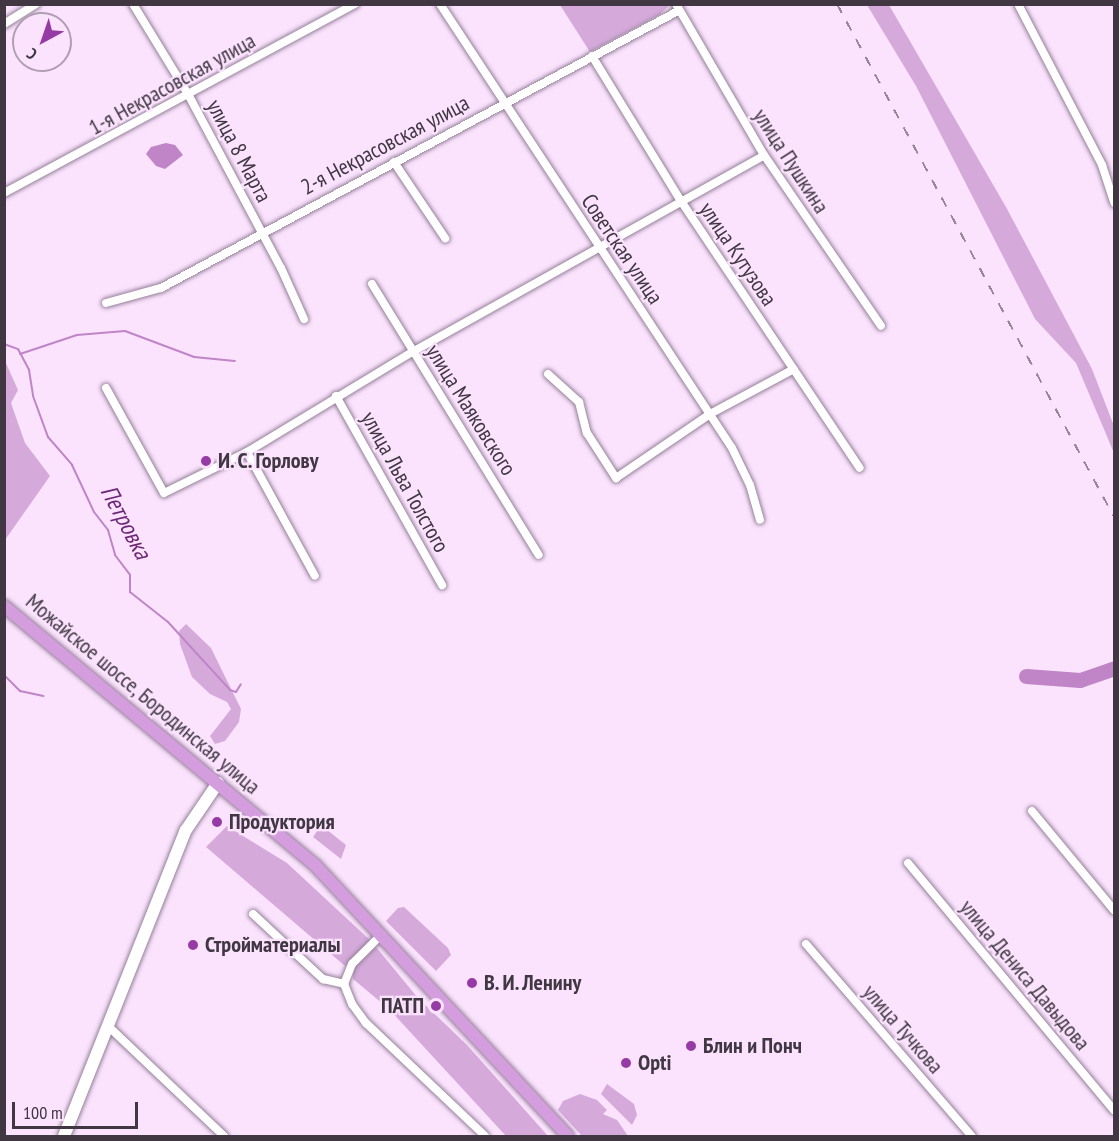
<!DOCTYPE html>
<html>
<head>
<meta charset="utf-8">
<style>
  body { margin:0 }
  #map { position:relative; width:1119px; height:1141px; overflow:hidden; background:#fbe3fe; font-family:"PT Sans Narrow",sans-serif }
  div>[style] { position:absolute }
  [style*='--x'] { left:calc(var(--x)*1px); top:calc(var(--y)*1px); width:calc(var(--w)*1px); rotate:calc(var(--a)*1deg) }
  .green>* { inset:0; background:#d5aadb }
  .water>* { inset:0; background:#bf85c7 }
  .stream>* { height:2px; margin:-1px; padding:0 1px; transform-origin:1px; border-radius:1px; background:#bf85c7 }
  .river>* { height:15px; margin:-7.5px; padding:0 7.5px; transform-origin:7.5px; border-radius:7.5px; background:#bf85c7 }
  .roads { filter:drop-shadow(0 0 2px #958098) drop-shadow(0 0 2px #958098) }
  .street>* { height:8px; margin:-4px; padding:0 4px; transform-origin:4px; border-radius:4px; background:#fff }
  .secondary>* { height:12px; margin:-6px; padding:0 6px; transform-origin:6px; border-radius:6px; background:#fff }
  .primary>* { height:12px; margin:-6px; padding:0 6px; transform-origin:6px; border-radius:6px; background:#d49ddd }
  .rail>* { height:2px; margin-top:-1px; transform-origin:0; background:repeating-linear-gradient(90deg,#97879a 0 10px,transparent 0 20px) }
  .dots>* { width:16px; height:16px; translate:-50% -50%; box-sizing:border-box; border:3px solid #fbe3fe; border-radius:50% }
  span { translate:-50% -50%; white-space:nowrap; text-align:center; line-height:1.15; -webkit-text-stroke:4.5px #fbe3fe; paint-order:stroke }
  .street-label { font-size:22px; color:#403742 }
  .poi-label { font-size:22px; color:#403742; font-weight:700 }
  .left { translate:0 -50%; text-align:left }
  .right { translate:-100% -50%; text-align:right }
  .water-label { font-size:24px; color:#6c2777; font-style:italic }
  .frame { position:absolute; inset:0; border:6px solid #403742; pointer-events:none }
  .north { position:absolute; left:12px; top:12px; width:60px; height:60px; box-sizing:border-box; background:#fbe3fe; border:2px solid #b09eb3; border-radius:50%; rotate:220deg; font-size:16px; font-weight:700; line-height:24px; text-align:center; color:#403742 }
  .north::after { content:''; display:block; margin:auto; width:21px; height:27px; background:#963ba5; clip-path:polygon(50% 0,100% 100%,50% 72%,0 100%) }
  .scale { position:absolute; left:12px; top:1102px; width:126px; height:27px; box-sizing:border-box; border:3px solid #403742; border-top:0; padding-left:8px; font-size:18px; line-height:21px; white-space:nowrap; color:#403742; -webkit-text-stroke:4px #fbe3fe; paint-order:stroke }
</style>
</head>
<body>
<div id="map">
  <div class="green">
    <i style="clip-path:polygon(560px 5px,669px 4px,670px 5px,659px 15px,590px 52px)"></i>
    <i style="clip-path:polygon(867px 5px,889px 5px,1006px 207px,1092px 369px,1114px 426px,1114px 453px,1076px 363px,1035px 319px,916px 86px)"></i>
    <i style="clip-path:polygon(5px 361px,18px 390px,11px 403px,25px 443px,50px 476px,5px 540px)"></i>
    <i style="clip-path:polygon(186px 624px,211px 648px,241px 709px,239px 722px,225px 741px,215px 744px,210px 736px,231px 709px,227px 702px,210px 694px,192px 677px,180px 644px,179px 631px)"></i>
    <i style="clip-path:polygon(321px 825px,346px 845px,341px 859px,313px 837px)"></i>
    <i style="clip-path:polygon(227px 826px,287px 863px,371px 941px,345px 966px,206px 847px)"></i>
    <i style="clip-path:polygon(404px 907px,448px 948px,451px 955px,436px 971px,386px 921px,398px 908px)"></i>
    <i style="clip-path:polygon(376px 947px,418px 998px,467px 1045px,548px 1136px,506px 1136px,389px 1009px,353px 979px,353px 969px)"></i>
    <i style="clip-path:polygon(607px 1084px,634px 1104px,637px 1115px,632px 1125px,601px 1094px)"></i>
    <i style="clip-path:polygon(580px 1094px,597px 1100px,607px 1110px,603px 1114px,617px 1120px,628px 1136px,582px 1136px,558px 1110px,563px 1101px)"></i>
  </div>
  <div class="water">
    <i style="clip-path:polygon(166px 143px,175px 145px,183px 155px,165px 169px,156px 166px,146px 154px,151px 147px)"></i>
  </div>
  <div class="stream">
    <i style="--x:4;--y:344;--w:15;--a:20"></i>
    <i style="--x:18;--y:349;--w:24;--a:62"></i>
    <i style="--x:29;--y:370;--w:26;--a:81"></i>
    <i style="--x:33;--y:396;--w:44;--a:69.9"></i>
    <i style="--x:48;--y:437;--w:37;--a:49"></i>
    <i style="--x:72;--y:465;--w:52;--a:64.9"></i>
    <i style="--x:94;--y:512;--w:23;--a:52"></i>
    <i style="--x:108;--y:530;--w:26;--a:74"></i>
    <i style="--x:115;--y:555;--w:25;--a:53"></i>
    <i style="--x:130;--y:575;--w:17;--a:90"></i>
    <i style="--x:130;--y:592;--w:48;--a:38.3"></i>
    <i style="--x:168;--y:622;--w:92;--a:47.6"></i>
    <i style="--x:230;--y:690;--w:6;--a:18"></i>
    <i style="--x:236;--y:692;--w:9;--a:-58"></i>
    <i style="--x:20;--y:354;--w:60;--a:-18.4"></i>
    <i style="--x:77;--y:335;--w:48;--a:-4.8"></i>
    <i style="--x:125;--y:331;--w:74;--a:20.6"></i>
    <i style="--x:194;--y:357;--w:41;--a:5.6"></i>
    <i style="--x:4;--y:675;--w:23;--a:45"></i>
    <i style="--x:20;--y:691;--w:24;--a:12"></i>
  </div>
  <div class="river">
    <i style="--x:1026;--y:676;--w:54;--a:4.2"></i>
    <i style="--x:1080;--y:680;--w:36;--a:-19"></i>
  </div>
  <div class="roads">
    <div class="street">
      <i style="--x:133;--y:4;--w:105;--a:58.6"></i>
      <i style="--x:188;--y:94;--w:197;--a:61.9"></i>
      <i style="--x:281;--y:268;--w:56;--a:65.7"></i>
      <i style="--x:440;--y:4;--w:531;--a:56.67"></i>
      <i style="--x:732;--y:448;--w:41;--a:64.1"></i>
      <i style="--x:750;--y:485;--w:36;--a:74"></i>
      <i style="--x:676;--y:4;--w:175;--a:59.8"></i>
      <i style="--x:764;--y:155;--w:207;--a:55.6"></i>
      <i style="--x:1018;--y:4;--w:182;--a:62.4"></i>
      <i style="--x:1102;--y:165;--w:40;--a:72"></i>
      <i style="--x:4;--y:24;--w:38;--a:-32"></i>
      <i style="--x:592;--y:56;--w:170;--a:58.5"></i>
      <i style="--x:681;--y:201;--w:321;--a:56.2"></i>
      <i style="--x:394;--y:162;--w:92;--a:56.1"></i>
      <i style="--x:4;--y:193;--w:399;--a:-28.3"></i>
      <i style="--x:372;--y:284;--w:318;--a:58.4"></i>
      <i style="--x:106;--y:303;--w:57;--a:-15.3"></i>
      <i style="--x:161;--y:288;--w:587;--a:-28.18"></i>
      <i style="--x:548;--y:374;--w:42;--a:42.1"></i>
      <i style="--x:579;--y:402;--w:32;--a:76"></i>
      <i style="--x:587;--y:433;--w:54;--a:57.2"></i>
      <i style="--x:616;--y:478;--w:114;--a:-34.2"></i>
      <i style="--x:710;--y:414;--w:95;--a:-28.2"></i>
      <i style="--x:106;--y:388;--w:120;--a:61.1"></i>
      <i style="--x:164;--y:493;--w:93;--a:-26.3"></i>
      <i style="--x:247;--y:452;--w:141;--a:61.3"></i>
      <i style="--x:336;--y:396;--w:217;--a:60.7"></i>
      <i style="--x:247;--y:452;--w:195;--a:-31.2"></i>
      <i style="--x:414;--y:351;--w:401;--a:-29.2"></i>
      <i style="--x:1032;--y:811;--w:129;--a:50.4"></i>
      <i style="--x:908;--y:863;--w:322;--a:50.2"></i>
      <i style="--x:253;--y:914;--w:96;--a:42.9"></i>
      <i style="--x:323;--y:979;--w:22;--a:13"></i>
      <i style="--x:382;--y:934;--w:42;--a:135"></i>
      <i style="--x:352;--y:964;--w:22;--a:112"></i>
      <i style="--x:344;--y:984;--w:22;--a:68"></i>
      <i style="--x:352;--y:1004;--w:24;--a:54"></i>
      <i style="--x:366;--y:1023;--w:164;--a:43.5"></i>
      <i style="--x:806;--y:944;--w:254;--a:49.2"></i>
      <i style="--x:108;--y:1026;--w:160;--a:43.5"></i>
    </div>
    <div class="secondary">
      <i style="--x:64;--y:1136;--w:329;--a:-68.3"></i>
      <i style="--x:186;--y:830;--w:57;--a:-55.8"></i>
    </div>
    <div class="primary">
      <i style="--x:4;--y:606;--w:406;--a:39.8"></i>
      <i style="--x:316;--y:866;--w:369;--a:47"></i>
    </div>
  </div>
  <div class="rail">
    <i style="--x:837;--y:4;--w:583;--a:61.63"></i>
  </div>
  <div class="dots">
    <i style="left:206px;top:461px;background:#963ba5"></i>
    <i style="left:217px;top:822px;background:#963ba5"></i>
    <i style="left:193px;top:945px;background:#963ba5"></i>
    <i style="left:472px;top:983px;background:#963ba5"></i>
    <i style="left:436px;top:1006px;background:#963ba5"></i>
    <i style="left:691px;top:1046px;background:#963ba5"></i>
    <i style="left:626px;top:1063px;background:#963ba5"></i>
  </div>
  <div class="street-label">
    <span style="left:172px;top:84px;rotate:-29deg">1-я Некрасовская улица</span>
    <span style="left:385px;top:145px;rotate:-28deg">2-я Некрасовская улица</span>
    <span style="left:239px;top:151px;rotate:62deg">улица 8 Марта</span>
    <span style="left:791px;top:161px;rotate:57deg">улица Пушкина</span>
    <span style="left:622px;top:249px;rotate:56deg">Советская улица</span>
    <span style="left:738px;top:254px;rotate:56deg">улица Кутузова</span>
    <span style="left:471px;top:410px;rotate:58deg">улица Маяковского</span>
    <span style="left:405px;top:482px;rotate:61deg">улица Льва Толстого</span>
    <span style="left:143px;top:694px;rotate:40deg">Можайское шоссе, Бородинская улица</span>
    <span style="left:1025px;top:975px;rotate:50deg">улица Дениса Давыдова</span>
    <span style="left:903px;top:1029px;rotate:49deg">улица Тучкова</span>
  </div>
  <div class="poi-label">
    <span class="left" style="left:218px;top:461px">И. С. Горлову</span>
    <span class="left" style="left:229px;top:822px">Продуктория</span>
    <span class="left" style="left:205px;top:945px">Стройматериалы</span>
    <span class="left" style="left:484px;top:983px">В. И. Ленину</span>
    <span class="right" style="left:424px;top:1006px">ПАТП</span>
    <span class="left" style="left:703px;top:1046px">Блин и Понч</span>
    <span class="left" style="left:638px;top:1063px">Opti</span>
  </div>
  <div class="water-label">
    <span style="left:126px;top:522px;rotate:62deg">Петровка</span>
  </div>
  <div class="frame"></div>
  <div class="north">С</div>
  <div class="scale">100 m</div>
</div>
</body>
</html>
